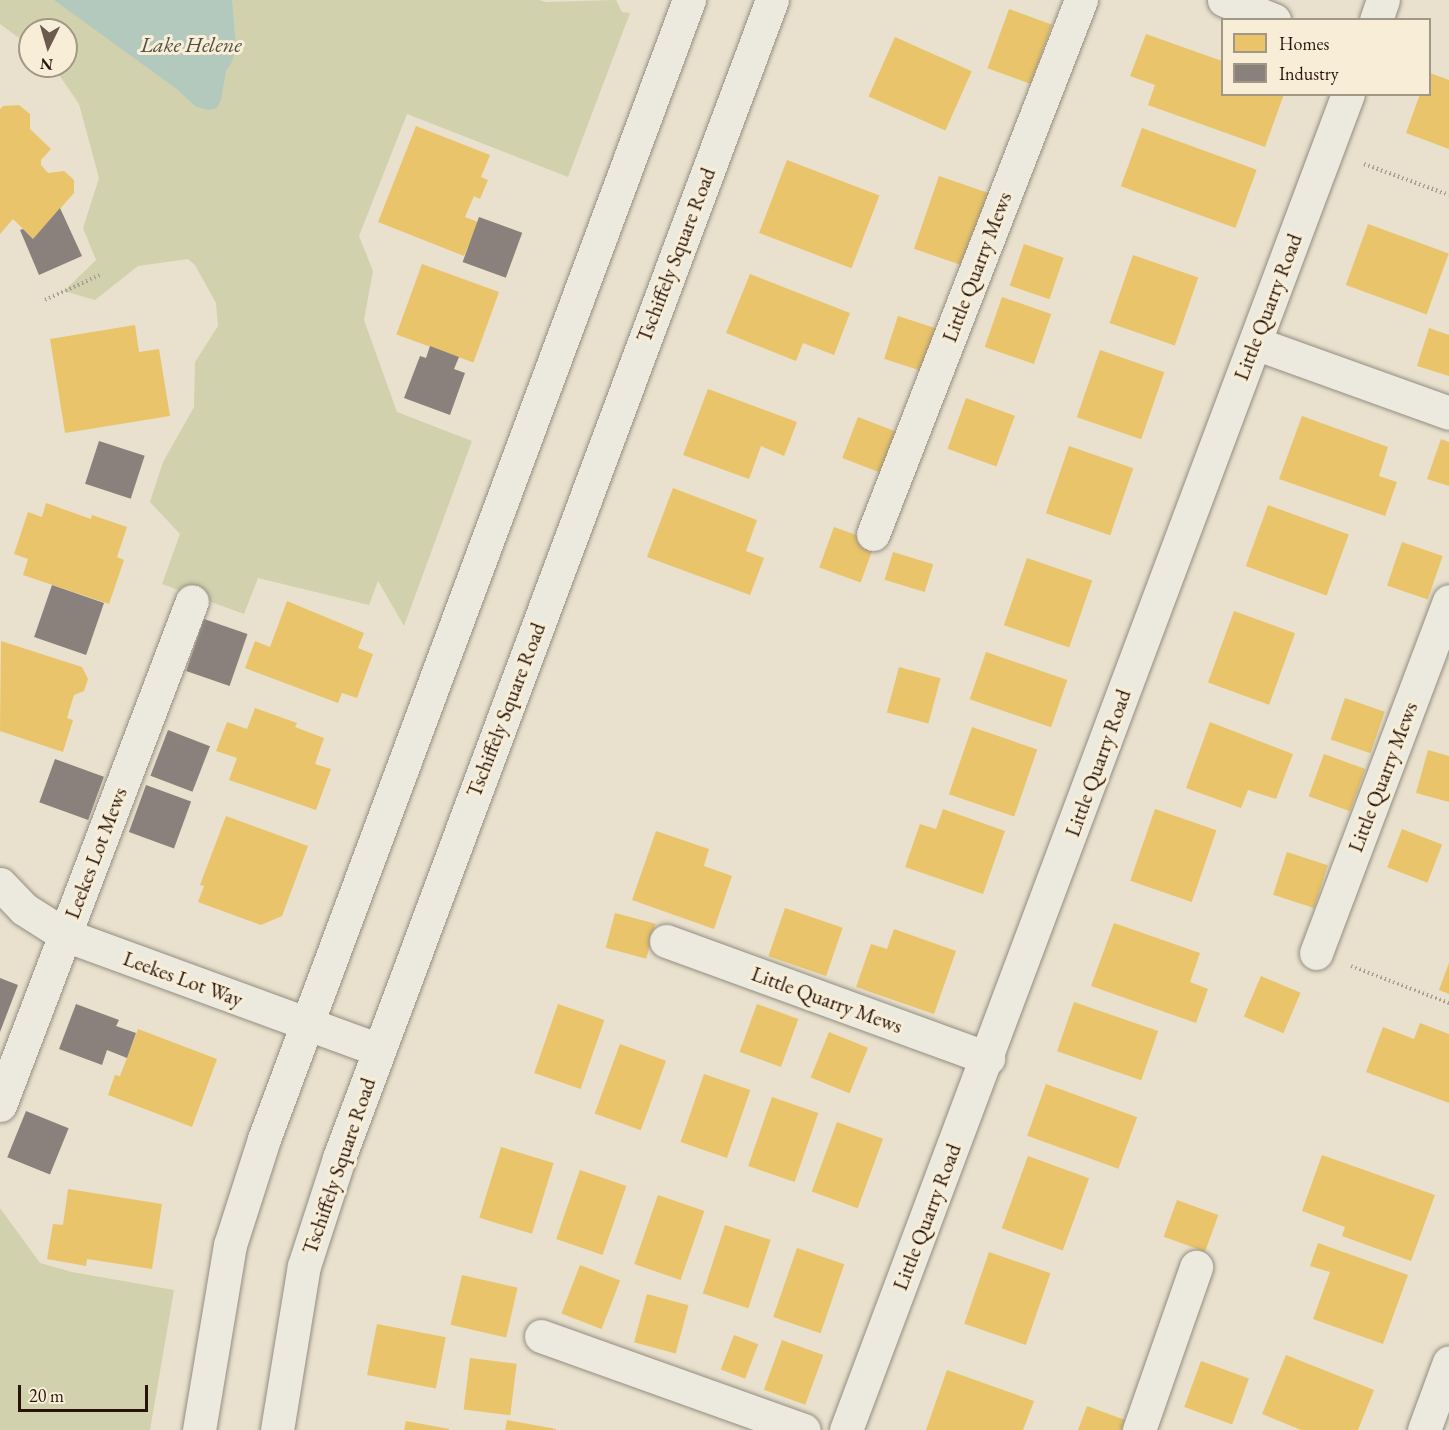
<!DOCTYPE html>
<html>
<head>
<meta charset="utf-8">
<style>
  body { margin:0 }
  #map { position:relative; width:1449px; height:1430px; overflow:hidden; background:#e9e1cd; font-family:"EB Garamond",serif }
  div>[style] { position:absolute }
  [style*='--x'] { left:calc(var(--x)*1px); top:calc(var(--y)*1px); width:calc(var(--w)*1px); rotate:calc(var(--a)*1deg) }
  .green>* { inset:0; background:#d1d1ad }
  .water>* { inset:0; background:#b3c9bd }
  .homes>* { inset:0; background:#e9c46a; transform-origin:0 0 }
  .industry>* { inset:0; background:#8a817c; transform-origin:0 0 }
  .path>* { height:4px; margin-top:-2px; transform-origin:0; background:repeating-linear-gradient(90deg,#a6a098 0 1.5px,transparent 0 4.5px) }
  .roads { filter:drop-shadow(0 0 2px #948d81) drop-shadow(0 0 2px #948d81) }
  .minor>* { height:33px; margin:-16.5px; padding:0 16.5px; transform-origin:16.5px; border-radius:16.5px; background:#ece9df }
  span { translate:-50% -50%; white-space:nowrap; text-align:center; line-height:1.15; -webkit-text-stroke:6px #f8eed7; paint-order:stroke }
  .street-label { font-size:21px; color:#27130a }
  .water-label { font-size:22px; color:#504f46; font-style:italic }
  .legend { position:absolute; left:1221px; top:18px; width:210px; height:78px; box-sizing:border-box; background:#f8eed7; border:2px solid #a49685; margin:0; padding:8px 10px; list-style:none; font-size:18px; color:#27130a }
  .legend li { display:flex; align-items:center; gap:12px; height:30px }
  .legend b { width:30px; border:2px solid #a49685 }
  .north { position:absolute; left:18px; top:18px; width:60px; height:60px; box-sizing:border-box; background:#f8eed7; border:2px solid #a49685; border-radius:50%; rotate:185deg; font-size:16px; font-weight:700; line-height:24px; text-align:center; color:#27130a }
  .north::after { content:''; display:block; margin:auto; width:21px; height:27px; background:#6b5b4e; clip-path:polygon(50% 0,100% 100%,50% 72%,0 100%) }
  .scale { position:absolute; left:18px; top:1385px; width:130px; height:27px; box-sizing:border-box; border:3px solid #27130a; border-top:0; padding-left:8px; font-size:18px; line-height:21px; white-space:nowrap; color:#27130a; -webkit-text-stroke:4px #f8eed7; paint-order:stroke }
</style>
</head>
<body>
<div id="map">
  <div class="green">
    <i style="clip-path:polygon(0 0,539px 0,546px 2px,616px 0,622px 12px,630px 13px,568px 177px,407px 114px,359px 236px,373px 271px,364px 320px,397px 412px,472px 441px,404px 626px,378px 581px,369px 605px,258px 578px,244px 614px,162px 584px,180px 534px,150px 502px,163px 462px,194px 407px,195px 362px,218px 326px,216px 303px,195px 265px,188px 259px,138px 266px,95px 300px,64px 291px,96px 260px,83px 228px,99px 178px,79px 104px,53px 66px,66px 66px,66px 30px,30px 30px,30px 46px,0 24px)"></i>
    <i style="clip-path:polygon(0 1208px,40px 1263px,72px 1272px,174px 1290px,150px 1430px,0 1430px)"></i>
  </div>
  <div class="water">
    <i style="clip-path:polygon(54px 0,232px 0,236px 47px,232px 62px,226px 71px,221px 100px,217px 108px,208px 110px,195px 106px,178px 90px)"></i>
  </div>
  <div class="homes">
    <i style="left:1009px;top:9px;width:46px;height:63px;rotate:20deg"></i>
    <i style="clip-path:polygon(1146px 34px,1222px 61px,1222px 94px,1284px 94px,1265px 147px,1148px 105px,1155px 85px,1130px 76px)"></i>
    <i style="left:895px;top:37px;width:84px;height:65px;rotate:24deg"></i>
    <i style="clip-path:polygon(1430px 73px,1449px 80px,1449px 149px,1406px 133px,1420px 94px,1430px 94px)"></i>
    <i style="clip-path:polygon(19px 105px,30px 114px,30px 129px,51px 149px,41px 160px,41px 165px,48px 173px,64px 171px,74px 180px,74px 193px,33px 239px,13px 219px,0 234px,0 109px,3px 106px)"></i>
    <i style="clip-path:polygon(416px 126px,490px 155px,481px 177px,488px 180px,480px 199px,474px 196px,465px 217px,478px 222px,464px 256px,378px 222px)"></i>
    <i style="left:1142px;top:128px;width:122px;height:62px;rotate:20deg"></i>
    <i style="left:787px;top:160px;width:99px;height:78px;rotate:21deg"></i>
    <i style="left:939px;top:176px;width:53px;height:77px;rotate:19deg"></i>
    <i style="left:1368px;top:224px;width:86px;height:65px;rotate:20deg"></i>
    <i style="left:1024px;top:244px;width:42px;height:44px;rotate:19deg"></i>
    <i style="left:1133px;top:255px;width:69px;height:72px;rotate:19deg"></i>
    <i style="left:422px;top:264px;width:82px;height:75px;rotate:20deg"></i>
    <i style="clip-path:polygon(750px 274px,850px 313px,834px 355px,803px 343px,796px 361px,726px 333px)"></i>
    <i style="left:1002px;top:297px;width:52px;height:53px;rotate:19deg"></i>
    <i style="left:898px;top:316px;width:42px;height:45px;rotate:18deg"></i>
    <i style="clip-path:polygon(135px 325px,139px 352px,159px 349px,170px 416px,65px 433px,50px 339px)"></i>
    <i style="clip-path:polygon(1429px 328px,1449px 335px,1449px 376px,1417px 366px)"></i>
    <i style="left:1100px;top:350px;width:68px;height:71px;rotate:19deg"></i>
    <i style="clip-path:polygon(708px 389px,797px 422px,784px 456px,761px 446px,749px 479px,683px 455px)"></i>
    <i style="left:966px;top:398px;width:52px;height:54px;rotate:20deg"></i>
    <i style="clip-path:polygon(1302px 416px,1388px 447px,1379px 476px,1397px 482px,1385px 516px,1279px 479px)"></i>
    <i style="left:858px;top:417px;width:44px;height:44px;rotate:21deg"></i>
    <i style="clip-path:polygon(1441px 439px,1449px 442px,1449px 486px,1427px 479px)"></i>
    <i style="left:1069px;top:446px;width:68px;height:71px;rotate:19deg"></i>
    <i style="clip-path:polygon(673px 488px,757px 520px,746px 551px,764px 558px,750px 595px,647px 557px)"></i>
    <i style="clip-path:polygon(46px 503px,91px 519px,92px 515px,127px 527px,117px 557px,124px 560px,109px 604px,23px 575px,28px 559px,14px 554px,28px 512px,42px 517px)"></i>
    <i style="left:1268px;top:505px;width:86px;height:65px;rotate:20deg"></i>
    <i style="left:834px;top:527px;width:44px;height:43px;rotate:20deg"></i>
    <i style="left:1402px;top:542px;width:43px;height:46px;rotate:19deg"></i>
    <i style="left:893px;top:552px;width:42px;height:29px;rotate:17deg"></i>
    <i style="left:1027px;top:558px;width:69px;height:71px;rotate:19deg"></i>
    <i style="clip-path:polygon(287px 601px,364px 633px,358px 648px,373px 654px,357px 698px,342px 693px,338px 703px,245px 668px,255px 641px,270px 647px)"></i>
    <i style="left:1234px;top:611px;width:65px;height:76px;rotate:20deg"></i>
    <i style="clip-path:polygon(1px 641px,82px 667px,88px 679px,84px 691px,74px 695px,67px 718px,73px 720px,63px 752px,0 731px)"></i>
    <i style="left:986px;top:652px;width:86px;height:50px;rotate:19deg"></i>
    <i style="left:899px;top:667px;width:43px;height:47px;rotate:15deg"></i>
    <i style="left:1345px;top:698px;width:42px;height:44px;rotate:19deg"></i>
    <i style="clip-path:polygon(255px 708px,297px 723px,295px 727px,324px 738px,315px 764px,331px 769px,316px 810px,229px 780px,237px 758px,216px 751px,227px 722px,247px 729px)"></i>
    <i style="clip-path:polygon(1210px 722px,1293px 754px,1276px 799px,1248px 790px,1241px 808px,1186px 788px)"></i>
    <i style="left:972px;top:727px;width:69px;height:71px;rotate:19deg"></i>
    <i style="clip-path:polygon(1428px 750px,1449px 756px,1449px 802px,1416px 793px)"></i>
    <i style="left:1324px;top:754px;width:44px;height:45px;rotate:20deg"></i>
    <i style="clip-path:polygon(943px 809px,1005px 831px,983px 894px,905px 867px,920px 824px,936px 829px)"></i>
    <i style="left:1155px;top:809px;width:65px;height:76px;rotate:19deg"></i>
    <i style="clip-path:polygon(226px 816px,308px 846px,282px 916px,261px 925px,198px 902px,204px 886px,200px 885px)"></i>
    <i style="left:1402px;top:829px;width:43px;height:41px;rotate:21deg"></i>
    <i style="clip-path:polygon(656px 831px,709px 849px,704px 866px,732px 876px,714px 929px,632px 900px)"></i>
    <i style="left:1287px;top:852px;width:43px;height:45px;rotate:18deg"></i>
    <i style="left:785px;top:908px;width:61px;height:51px;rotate:19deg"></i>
    <i style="left:615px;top:913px;width:42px;height:36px;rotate:15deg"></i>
    <i style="clip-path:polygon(1114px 923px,1200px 953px,1190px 982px,1208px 989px,1196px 1023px,1091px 986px)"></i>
    <i style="clip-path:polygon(894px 929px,956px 951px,934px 1014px,856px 987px,871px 944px,887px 949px)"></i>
    <i style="clip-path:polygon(1449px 963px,1449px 994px,1439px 990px)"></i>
    <i style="left:1261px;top:976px;width:43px;height:44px;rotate:23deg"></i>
    <i style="left:1074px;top:1002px;width:89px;height:52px;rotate:19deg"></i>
    <i style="left:558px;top:1004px;width:49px;height:73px;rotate:19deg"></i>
    <i style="left:757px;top:1004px;width:44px;height:51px;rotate:20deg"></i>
    <i style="clip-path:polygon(1420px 1023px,1449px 1034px,1449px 1103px,1366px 1072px,1383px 1027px,1414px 1039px)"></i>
    <i style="clip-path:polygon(138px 1029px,217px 1059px,192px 1127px,108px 1095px,115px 1075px,120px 1076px)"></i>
    <i style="left:829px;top:1032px;width:42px;height:49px;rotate:22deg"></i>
    <i style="left:620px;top:1044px;width:49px;height:74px;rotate:20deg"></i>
    <i style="left:704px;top:1074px;width:49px;height:72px;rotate:19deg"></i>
    <i style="left:1046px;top:1084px;width:97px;height:55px;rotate:20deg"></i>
    <i style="left:772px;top:1097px;width:49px;height:73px;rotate:19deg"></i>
    <i style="left:837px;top:1122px;width:49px;height:74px;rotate:20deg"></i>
    <i style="left:501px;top:1147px;width:55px;height:74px;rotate:17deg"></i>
    <i style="clip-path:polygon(1322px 1155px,1435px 1195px,1411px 1261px,1342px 1236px,1345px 1227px,1302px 1211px)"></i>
    <i style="left:1028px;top:1156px;width:65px;height:77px;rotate:20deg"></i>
    <i style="left:580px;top:1170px;width:49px;height:73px;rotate:19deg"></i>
    <i style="clip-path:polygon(68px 1189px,162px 1204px,152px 1269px,87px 1259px,86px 1266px,47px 1259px,53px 1224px,63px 1225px)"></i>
    <i style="left:658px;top:1195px;width:49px;height:73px;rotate:19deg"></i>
    <i style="left:1177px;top:1200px;width:44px;height:39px;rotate:20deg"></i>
    <i style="left:725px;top:1225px;width:48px;height:72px;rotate:18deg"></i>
    <i style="clip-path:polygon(1318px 1243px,1408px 1275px,1383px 1344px,1313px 1319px,1330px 1272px,1310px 1266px)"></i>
    <i style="left:797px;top:1248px;width:50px;height:73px;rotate:19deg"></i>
    <i style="left:989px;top:1252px;width:65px;height:76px;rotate:19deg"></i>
    <i style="left:580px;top:1265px;width:43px;height:52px;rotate:21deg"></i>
    <i style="left:462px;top:1275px;width:57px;height:51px;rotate:13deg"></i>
    <i style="left:647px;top:1294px;width:43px;height:50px;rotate:15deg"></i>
    <i style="left:377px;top:1324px;width:70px;height:52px;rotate:11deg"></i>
    <i style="left:734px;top:1335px;width:26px;height:37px;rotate:21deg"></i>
    <i style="left:782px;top:1340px;width:44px;height:53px;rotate:20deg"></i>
    <i style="clip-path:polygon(1286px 1355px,1374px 1390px,1358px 1430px,1301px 1430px,1262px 1414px)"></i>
    <i style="left:470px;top:1358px;width:47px;height:52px;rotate:7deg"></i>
    <i style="left:1201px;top:1361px;width:51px;height:49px;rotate:20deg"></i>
    <i style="clip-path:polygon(947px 1370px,1034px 1401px,1023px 1430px,926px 1430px)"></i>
    <i style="clip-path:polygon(1087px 1406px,1125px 1420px,1121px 1430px,1078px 1430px)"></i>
    <i style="clip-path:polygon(507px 1420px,556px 1429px,556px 1430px,505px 1430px)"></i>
    <i style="clip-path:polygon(406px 1421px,449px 1429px,449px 1430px,404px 1430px)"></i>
  </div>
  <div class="industry">
    <i style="clip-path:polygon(60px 208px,82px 256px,39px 275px,20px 230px,23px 229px,33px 239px)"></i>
    <i style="left:479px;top:217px;width:46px;height:48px;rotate:20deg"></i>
    <i style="clip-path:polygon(430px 346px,459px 357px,454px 369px,465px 373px,450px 415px,404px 398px,420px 356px,426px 358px)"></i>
    <i style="left:99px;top:441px;width:48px;height:45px;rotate:18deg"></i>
    <i style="left:52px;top:585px;width:55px;height:55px;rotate:19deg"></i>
    <i style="left:204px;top:619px;width:46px;height:55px;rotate:19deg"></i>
    <i style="left:168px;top:730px;width:45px;height:49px;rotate:21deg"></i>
    <i style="left:55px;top:759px;width:52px;height:46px;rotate:20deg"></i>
    <i style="left:146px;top:785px;width:48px;height:50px;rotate:20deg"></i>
    <i style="clip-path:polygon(0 978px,18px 985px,0 1032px)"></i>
    <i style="clip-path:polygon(76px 1004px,119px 1020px,116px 1026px,136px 1033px,127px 1058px,107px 1050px,102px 1065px,59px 1049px)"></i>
    <i style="left:26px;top:1111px;width:46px;height:50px;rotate:22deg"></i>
  </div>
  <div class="path">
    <i style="--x:1364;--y:164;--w:90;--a:20"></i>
    <i style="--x:45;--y:300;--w:63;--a:-24.5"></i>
    <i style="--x:1351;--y:966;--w:105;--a:20.7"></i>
  </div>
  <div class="roads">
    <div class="minor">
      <i style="--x:1224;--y:0;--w:54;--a:21.8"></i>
      <i style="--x:1376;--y:20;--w:21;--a:-71"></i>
      <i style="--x:1255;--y:343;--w:206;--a:19.8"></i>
      <i style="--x:873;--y:534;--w:573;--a:-68.72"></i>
      <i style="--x:0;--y:884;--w:35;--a:46"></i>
      <i style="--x:24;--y:909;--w:49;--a:32.4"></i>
      <i style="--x:65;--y:935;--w:334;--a:20.1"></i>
      <i style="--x:666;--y:941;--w:343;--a:20"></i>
      <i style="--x:1316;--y:953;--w:376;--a:-69.3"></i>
      <i style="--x:0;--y:1105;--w:539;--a:-69.15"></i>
      <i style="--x:541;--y:1336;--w:279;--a:19.7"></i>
      <i style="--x:199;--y:1430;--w:188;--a:-80.5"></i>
      <i style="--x:230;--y:1245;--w:111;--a:-72.2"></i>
      <i style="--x:264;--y:1139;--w:1216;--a:-69.54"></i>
      <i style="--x:277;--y:1430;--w:166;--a:-80.7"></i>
      <i style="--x:304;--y:1266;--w:114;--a:-72"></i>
      <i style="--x:339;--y:1158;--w:1236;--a:-69.5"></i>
      <i style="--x:846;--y:1430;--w:1427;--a:-69.41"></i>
      <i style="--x:1139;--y:1430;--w:173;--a:-70.7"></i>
      <i style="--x:1424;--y:1430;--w:72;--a:-69.8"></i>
    </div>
  </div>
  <div class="street-label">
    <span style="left:676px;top:255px;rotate:-69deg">Tschiffely Square Road</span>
    <span style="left:977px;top:267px;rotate:-69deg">Little Quarry Mews</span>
    <span style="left:1268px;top:307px;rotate:-69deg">Little Quarry Road</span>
    <span style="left:506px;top:710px;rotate:-69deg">Tschiffely Square Road</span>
    <span style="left:1098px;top:763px;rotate:-70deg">Little Quarry Road</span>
    <span style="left:1383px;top:777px;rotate:-69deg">Little Quarry Mews</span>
    <span style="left:96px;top:853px;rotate:-69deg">Leekes Lot Mews</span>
    <span style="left:183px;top:979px;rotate:20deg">Leekes Lot Way</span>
    <span style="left:827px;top:1000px;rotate:20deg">Little Quarry Mews</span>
    <span style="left:339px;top:1166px;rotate:-71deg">Tschiffely Square Road</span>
    <span style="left:927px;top:1217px;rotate:-69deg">Little Quarry Road</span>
  </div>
  <div class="water-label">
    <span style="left:191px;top:45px">Lake Helene</span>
  </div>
  <ul class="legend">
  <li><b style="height:16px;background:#e9c46a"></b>Homes</li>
  <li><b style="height:16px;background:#8a817c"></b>Industry</li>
  </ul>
  <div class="north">N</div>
  <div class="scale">20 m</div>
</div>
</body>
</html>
